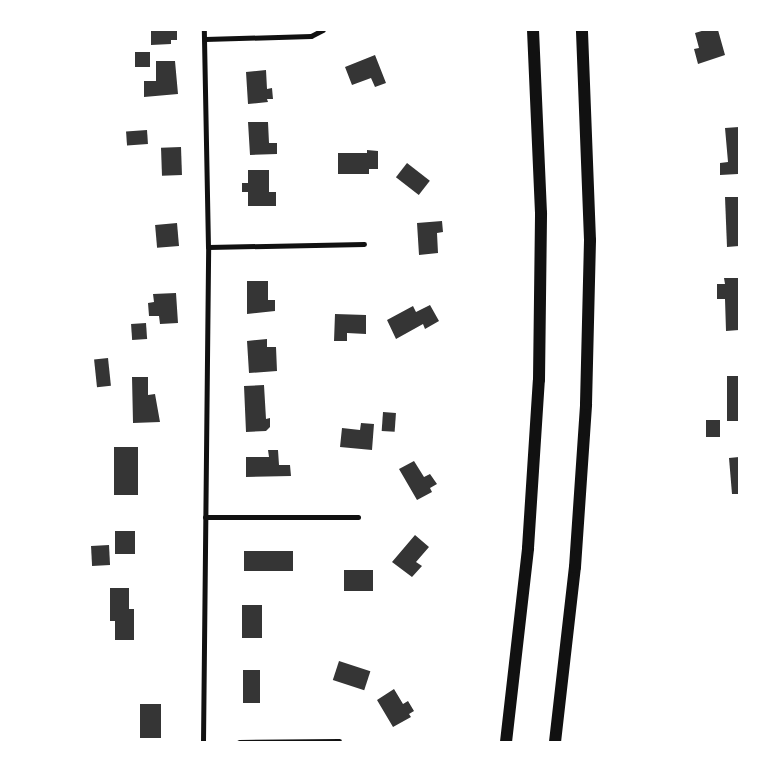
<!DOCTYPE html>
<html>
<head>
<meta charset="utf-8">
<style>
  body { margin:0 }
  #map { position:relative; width:769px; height:772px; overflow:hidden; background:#fff; font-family:Helvetica,sans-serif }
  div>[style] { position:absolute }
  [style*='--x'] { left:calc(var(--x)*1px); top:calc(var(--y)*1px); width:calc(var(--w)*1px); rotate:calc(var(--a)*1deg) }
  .building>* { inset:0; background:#353535; transform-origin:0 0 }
  .minor>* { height:5px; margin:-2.5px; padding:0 2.5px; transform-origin:2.5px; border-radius:2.5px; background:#111 }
  .motorway>* { height:12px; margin:-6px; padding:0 6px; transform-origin:6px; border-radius:6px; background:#111 }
  span { translate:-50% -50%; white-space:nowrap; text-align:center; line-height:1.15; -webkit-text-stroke:4px #fff; paint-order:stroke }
  .frame { position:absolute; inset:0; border:31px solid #fff; pointer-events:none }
</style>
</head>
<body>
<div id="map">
  <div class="building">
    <i style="clip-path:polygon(151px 30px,177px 30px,177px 40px,171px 40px,171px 44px,151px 45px)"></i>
    <i style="clip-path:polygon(705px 30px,718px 30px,725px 55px,698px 64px,694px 49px,699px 48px,695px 33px)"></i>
    <i style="left:150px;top:52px;width:15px;height:15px;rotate:90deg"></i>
    <i style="clip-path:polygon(375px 55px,386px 83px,375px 87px,371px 78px,352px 85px,345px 67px)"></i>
    <i style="clip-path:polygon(156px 61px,175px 61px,178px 94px,144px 97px,144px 81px,156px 81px)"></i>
    <i style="clip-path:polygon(266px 70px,267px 89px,272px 88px,273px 99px,267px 99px,268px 102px,248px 104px,246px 72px)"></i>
    <i style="clip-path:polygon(248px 122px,268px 122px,269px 143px,277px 143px,277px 154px,250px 155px)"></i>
    <i style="clip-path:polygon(739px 127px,738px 174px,720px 175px,720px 163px,728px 162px,725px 128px)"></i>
    <i style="left:147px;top:130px;width:14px;height:21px;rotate:86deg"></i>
    <i style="left:181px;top:147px;width:28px;height:20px;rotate:88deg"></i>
    <i style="clip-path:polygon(367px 150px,378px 151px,378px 169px,369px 169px,369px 174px,338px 174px,338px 153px,367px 153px)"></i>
    <i style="left:407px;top:163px;width:29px;height:18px;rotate:38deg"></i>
    <i style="clip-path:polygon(248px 170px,269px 170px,269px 192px,276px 192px,276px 206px,248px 206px,248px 192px,242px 192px,242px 183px,248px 183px)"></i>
    <i style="clip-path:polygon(725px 197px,739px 197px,739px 246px,727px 247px)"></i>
    <i style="clip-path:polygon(442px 221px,443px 232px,437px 233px,438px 253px,419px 255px,417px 223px)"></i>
    <i style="left:177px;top:223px;width:23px;height:22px;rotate:85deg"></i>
    <i style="clip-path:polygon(724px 278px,739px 278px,739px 330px,726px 331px,725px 299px,717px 299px,717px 284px,725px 284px)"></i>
    <i style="clip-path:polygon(247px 281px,268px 281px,268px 300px,275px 300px,275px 311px,247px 314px)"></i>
    <i style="clip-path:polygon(176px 293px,178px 323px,160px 324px,159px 316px,149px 316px,148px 303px,154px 302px,153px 294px)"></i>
    <i style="clip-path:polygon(430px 305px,439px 321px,425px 329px,423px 324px,396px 339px,387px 320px,413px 306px,416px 312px)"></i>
    <i style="clip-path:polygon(335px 314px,366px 315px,366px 334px,347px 333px,347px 341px,334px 341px)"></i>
    <i style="left:146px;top:323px;width:16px;height:15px;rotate:86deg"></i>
    <i style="clip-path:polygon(267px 339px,267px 347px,276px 347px,277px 371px,249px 373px,247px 341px)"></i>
    <i style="left:108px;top:358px;width:28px;height:14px;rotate:84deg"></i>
    <i style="left:727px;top:376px;width:12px;height:45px"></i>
    <i style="clip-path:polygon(132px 377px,148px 377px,148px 395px,155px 394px,160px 422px,133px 423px)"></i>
    <i style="clip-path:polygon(264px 385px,266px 419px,270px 418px,270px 427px,266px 431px,246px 432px,244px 386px)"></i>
    <i style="left:383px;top:412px;width:13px;height:19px;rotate:4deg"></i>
    <i style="left:706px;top:420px;width:14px;height:17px"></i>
    <i style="clip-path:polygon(361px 423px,374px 424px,372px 450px,340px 447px,342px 428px,360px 430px)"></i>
    <i style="left:114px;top:447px;width:24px;height:48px"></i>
    <i style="clip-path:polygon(268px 450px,278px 450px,279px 465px,290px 465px,291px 476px,246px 477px,246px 457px,269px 457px)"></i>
    <i style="clip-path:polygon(739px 457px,739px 494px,732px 494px,729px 458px)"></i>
    <i style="clip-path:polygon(414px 461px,424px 477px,430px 474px,437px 484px,430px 488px,432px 492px,417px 500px,399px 469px)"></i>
    <i style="left:115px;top:531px;width:20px;height:23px"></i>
    <i style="clip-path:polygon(415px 535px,429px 547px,416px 562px,422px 566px,412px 577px,392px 562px)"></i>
    <i style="left:109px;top:545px;width:20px;height:18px;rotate:87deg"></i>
    <i style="left:244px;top:551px;width:49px;height:20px"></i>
    <i style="left:344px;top:570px;width:29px;height:21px"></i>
    <i style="clip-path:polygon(110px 588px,129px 588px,129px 609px,134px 609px,134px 640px,115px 640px,115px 621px,110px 621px)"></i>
    <i style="left:242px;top:605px;width:20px;height:33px"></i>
    <i style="left:339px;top:661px;width:33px;height:20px;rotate:18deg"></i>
    <i style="left:243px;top:670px;width:17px;height:33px"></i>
    <i style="clip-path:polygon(394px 689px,403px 704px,408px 701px,414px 711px,409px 714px,411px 717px,393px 727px,377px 700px)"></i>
    <i style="left:140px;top:704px;width:21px;height:34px"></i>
  </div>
  <div class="minor">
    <i style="--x:205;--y:39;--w:106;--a:-1.6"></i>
    <i style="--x:311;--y:36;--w:13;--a:-27"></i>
    <i style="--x:208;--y:247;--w:156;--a:-1.1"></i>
    <i style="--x:205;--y:517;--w:153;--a:0"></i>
    <i style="--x:203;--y:742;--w:495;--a:-89.4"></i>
    <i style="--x:208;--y:247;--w:217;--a:-91.1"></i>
    <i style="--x:239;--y:742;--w:100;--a:-0.6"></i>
  </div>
  <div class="motorway">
    <i style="--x:506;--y:742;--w:195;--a:-83.5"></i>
    <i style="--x:528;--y:548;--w:168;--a:-86.3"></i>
    <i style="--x:539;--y:380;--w:167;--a:-89.3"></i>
    <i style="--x:541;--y:213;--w:183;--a:-92.5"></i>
    <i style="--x:555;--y:742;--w:176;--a:-83.5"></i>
    <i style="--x:575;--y:567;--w:163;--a:-86.1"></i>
    <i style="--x:586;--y:404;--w:164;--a:-88.6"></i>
    <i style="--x:590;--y:240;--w:210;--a:-92.2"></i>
  </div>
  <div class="frame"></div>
</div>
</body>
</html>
